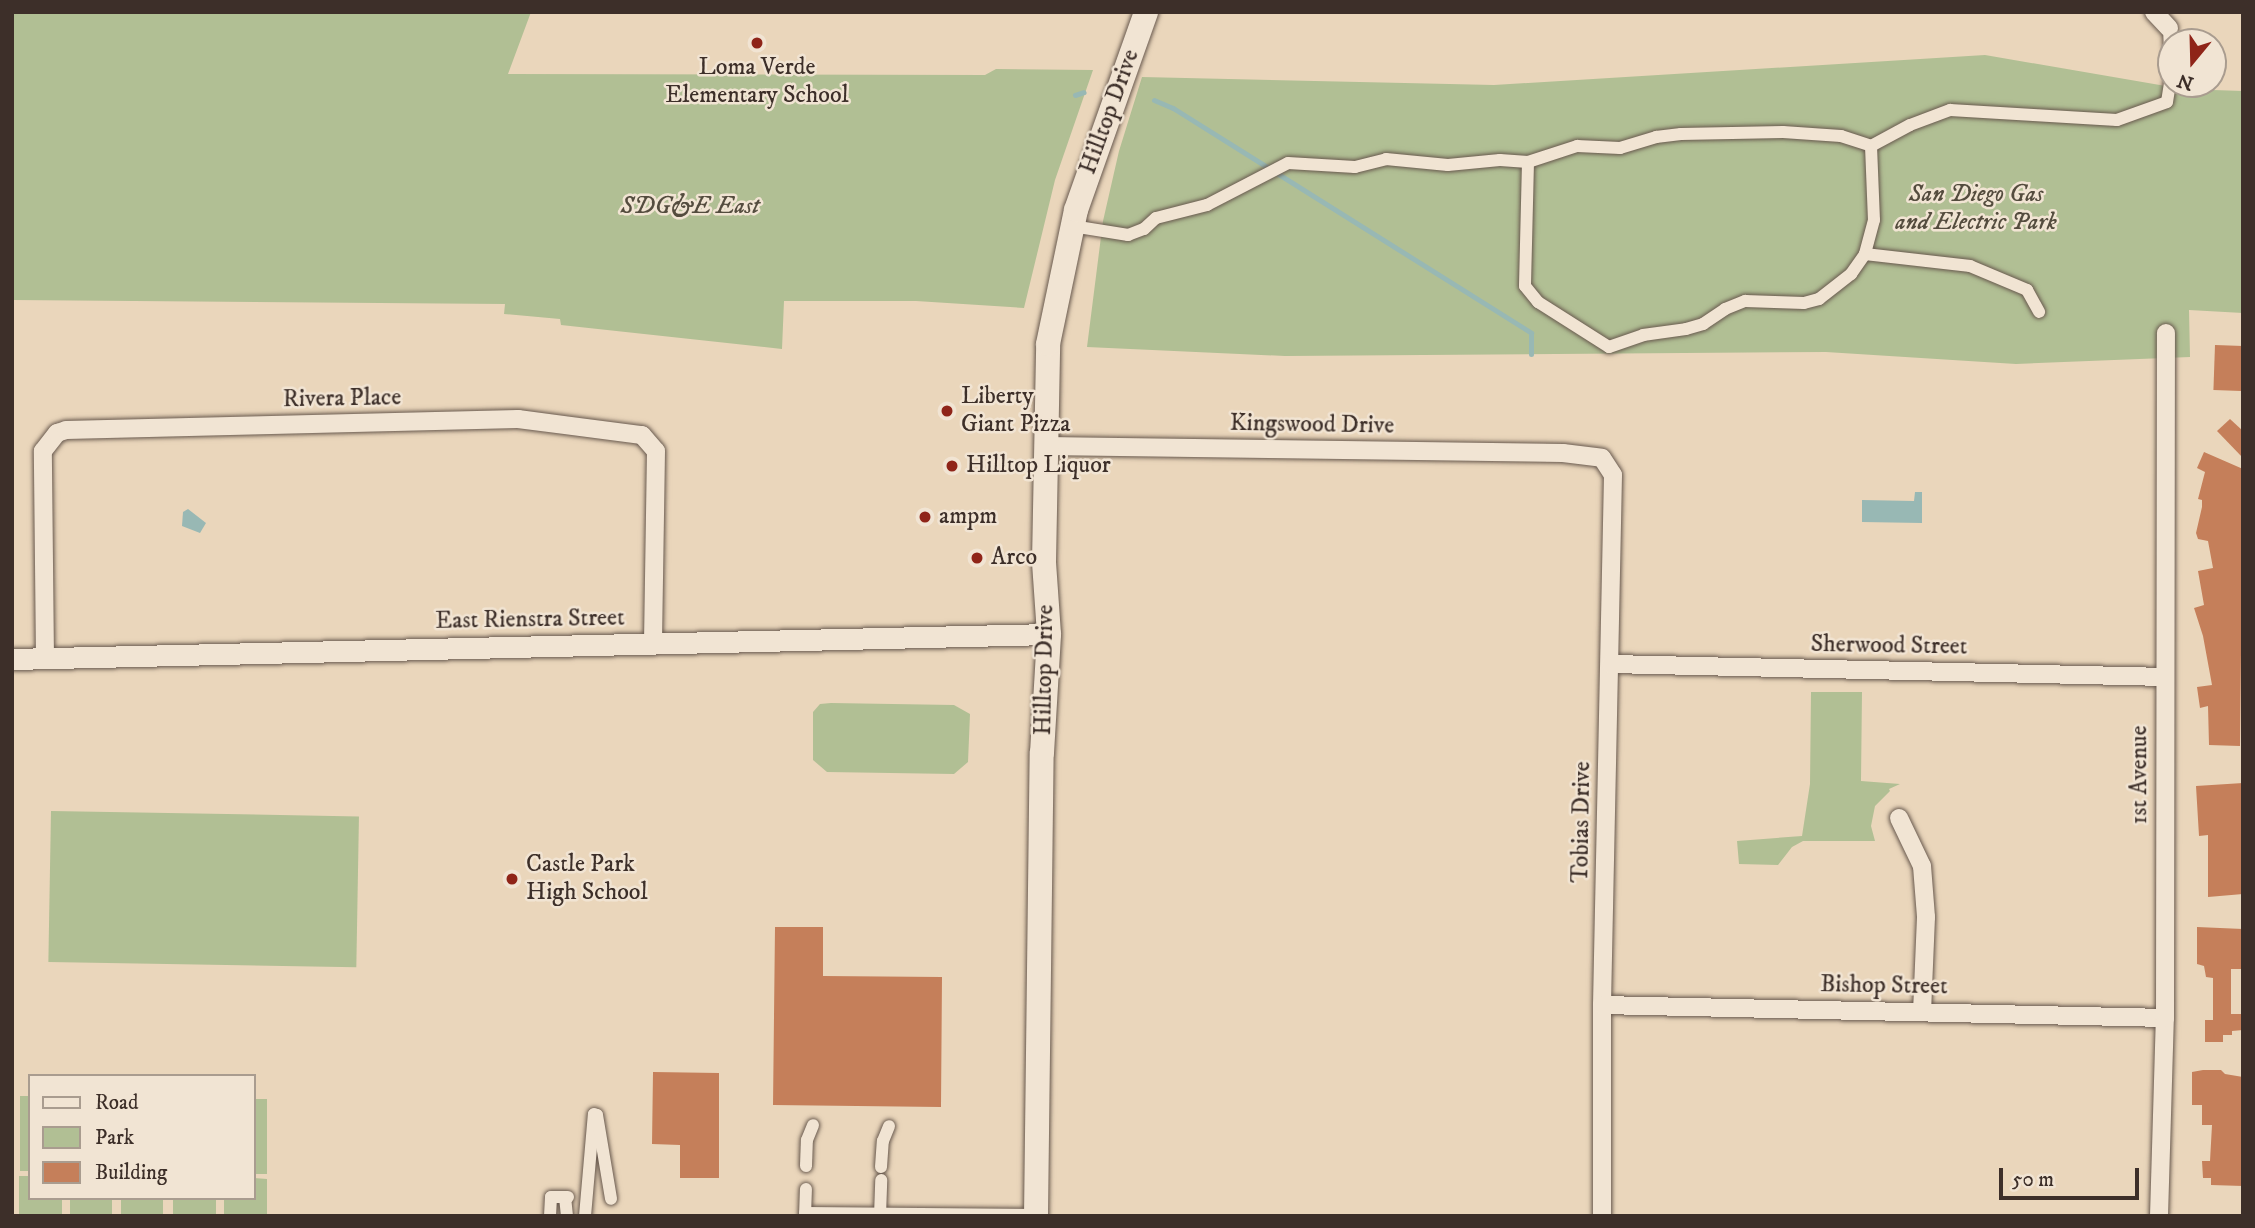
<!DOCTYPE html>
<html>
<head>
<meta charset="utf-8">
<style>
  body { margin:0 }
  #map { position:relative; width:2255px; height:1228px; overflow:hidden; background:#ead6bb; font-family:"IM FELL DW Pica",serif }
  div>[style] { position:absolute }
  [style*='--x'] { left:calc(var(--x)*1px); top:calc(var(--y)*1px); width:calc(var(--w)*1px); rotate:calc(var(--a)*1deg) }
  .green>* { inset:0; background:#b1bf94; transform-origin:0 0 }
  .water>* { inset:0; background:#98b8b4 }
  .stream>* { height:5px; margin:-2.5px; padding:0 2.5px; transform-origin:2.5px; border-radius:2.5px; background:#98b8b4 }
  .building>* { inset:0; background:#c57f5a; transform-origin:0 0 }
  .roads { filter:drop-shadow(0 0 2px #68594e) drop-shadow(0 0 2px #68594e) }
  .pedestrian>* { height:12px; margin:-6px; padding:0 6px; transform-origin:6px; border-radius:6px; background:#f1e4d3 }
  .minor>* { height:18px; margin:-9px; padding:0 9px; transform-origin:9px; border-radius:9px; background:#f1e4d3 }
  .tertiary>* { height:21px; margin:-10.5px; padding:0 10.5px; transform-origin:10.5px; border-radius:10.5px; background:#f1e4d3 }
  .secondary>* { height:24px; margin:-12px; padding:0 12px; transform-origin:12px; border-radius:12px; background:#f1e4d3 }
  .dots>* { width:19px; height:19px; translate:-50% -50%; box-sizing:border-box; border:4px solid #f1e4d3; border-radius:50% }
  span { translate:-50% -50%; white-space:nowrap; text-align:center; line-height:1.15; -webkit-text-stroke:5px #f1e4d3; paint-order:stroke }
  .poi-label { font-size:24px; color:#3d2f29 }
  .left { translate:0 -50%; text-align:left }
  .street-label { font-size:24px; color:#3d2f29 }
  .park-label { font-size:24px; color:#544c3e; font-style:italic }
  .frame { position:absolute; inset:0; border:14px solid #3d2f29; pointer-events:none }
  .legend { position:absolute; left:28px; top:1074px; width:228px; height:126px; box-sizing:border-box; background:#f1e4d3; border:2px solid #a99c8f; margin:0; padding:9px 12px; list-style:none; font-size:21px; color:#3d2f29 }
  .legend li { display:flex; align-items:center; gap:14px; height:35px }
  .legend b { width:35px; border:2px solid #a99c8f }
  .north { position:absolute; left:2157px; top:28px; width:70px; height:70px; box-sizing:border-box; background:#f1e4d3; border:2px solid #a99c8f; border-radius:50%; rotate:199deg; font-size:19px; font-weight:700; line-height:28px; text-align:center; color:#3d2f29 }
  .north::after { content:''; display:block; margin:auto; width:24px; height:32px; background:#8f2418; clip-path:polygon(50% 0,100% 100%,50% 72%,0 100%) }
  .scale { position:absolute; left:1999px; top:1168px; width:140px; height:32px; box-sizing:border-box; border:4px solid #3d2f29; border-top:0; padding-left:9px; font-size:21px; line-height:24px; white-space:nowrap; color:#3d2f29; -webkit-text-stroke:5px #f1e4d3; paint-order:stroke }
</style>
</head>
<body>
<div id="map">
  <div class="green">
    <i style="clip-path:polygon(12px 12px,531px 12px,508px 74px,985px 75px,996px 69px,1093px 70px,1055px 180px,1024px 308px,916px 301px,784px 301px,782px 349px,561px 325px,560px 319px,504px 314px,505px 304px,12px 300px)"></i>
    <i style="clip-path:polygon(1985px 55px,2183px 89px,2243px 91px,2243px 313px,2189px 310px,2190px 357px,2016px 364px,1826px 352px,1285px 356px,1087px 347px,1103px 221px,1119px 151px,1142px 77px,1494px 85px)"></i>
    <i style="clip-path:polygon(1811px 692px,1862px 692px,1861px 781px,1900px 784px,1889px 789px,1890px 791px,1875px 806px,1871px 826px,1875px 841px,1803px 841px,1792px 847px,1778px 865px,1739px 864px,1737px 841px,1802px 836px,1810px 784px)"></i>
    <i style="clip-path:polygon(831px 703px,954px 705px,970px 714px,968px 762px,954px 774px,827px 772px,813px 760px,813px 712px,820px 704px)"></i>
    <i style="left:51px;top:811px;width:308px;height:151px;rotate:1deg"></i>
    <i style="left:20px;top:1096px;width:10px;height:75px"></i>
    <i style="left:254px;top:1099px;width:13px;height:75px"></i>
    <i style="clip-path:polygon(19px 1176px,30px 1176px,30px 1198px,62px 1198px,62px 1216px,19px 1216px)"></i>
    <i style="clip-path:polygon(254px 1178px,267px 1179px,267px 1216px,224px 1216px,224px 1198px,254px 1198px)"></i>
    <i style="left:70px;top:1198px;width:42px;height:18px"></i>
    <i style="left:121px;top:1198px;width:42px;height:18px"></i>
    <i style="left:173px;top:1198px;width:43px;height:18px"></i>
  </div>
  <div class="water">
    <i style="clip-path:polygon(1915px 492px,1922px 492px,1922px 523px,1862px 522px,1862px 500px,1914px 501px)"></i>
    <i style="clip-path:polygon(188px 509px,206px 523px,200px 533px,182px 526px,183px 512px)"></i>
  </div>
  <div class="stream">
    <i style="--x:1075;--y:95;--w:9;--a:-18"></i>
    <i style="--x:1154;--y:100;--w:21;--a:23"></i>
    <i style="--x:1173;--y:108;--w:423;--a:32.1"></i>
    <i style="--x:1531;--y:333;--w:21;--a:90"></i>
  </div>
  <div class="building">
    <i style="left:2215px;top:345px;width:28px;height:45px;rotate:2deg"></i>
    <i style="clip-path:polygon(2230px 419px,2243px 431px,2243px 458px,2217px 431px)"></i>
    <i style="clip-path:polygon(2204px 452px,2243px 469px,2240px 746px,2209px 745px,2208px 706px,2200px 708px,2197px 687px,2212px 685px,2203px 636px,2194px 608px,2204px 605px,2198px 571px,2213px 568px,2208px 541px,2198px 539px,2196px 533px,2202px 507px,2202px 500px,2198px 499px,2205px 472px,2197px 468px)"></i>
    <i style="clip-path:polygon(2243px 783px,2243px 894px,2208px 897px,2208px 835px,2199px 836px,2196px 786px)"></i>
    <i style="clip-path:polygon(775px 927px,823px 927px,823px 976px,942px 977px,941px 1107px,773px 1105px)"></i>
    <i style="clip-path:polygon(2197px 927px,2243px 929px,2243px 969px,2231px 969px,2231px 1014px,2243px 1014px,2243px 1030px,2232px 1031px,2232px 1035px,2223px 1035px,2223px 1042px,2205px 1042px,2205px 1020px,2213px 1020px,2213px 978px,2206px 977px,2204px 966px,2197px 964px)"></i>
    <i style="clip-path:polygon(2203px 1070px,2221px 1070px,2225px 1074px,2243px 1077px,2243px 1186px,2211px 1185px,2211px 1178px,2203px 1178px,2202px 1161px,2210px 1161px,2212px 1125px,2202px 1125px,2202px 1105px,2192px 1105px,2192px 1072px)"></i>
    <i style="clip-path:polygon(653px 1072px,719px 1073px,719px 1178px,680px 1178px,680px 1145px,652px 1144px)"></i>
  </div>
  <div class="roads">
    <div class="pedestrian">
      <i style="--x:2169;--y:28;--w:45;--a:87.5"></i>
      <i style="--x:1871;--y:146;--w:44;--a:-28.3"></i>
      <i style="--x:1910;--y:125;--w:43;--a:-20.6"></i>
      <i style="--x:1950;--y:110;--w:167;--a:3.4"></i>
      <i style="--x:2117;--y:120;--w:53;--a:-19.8"></i>
      <i style="--x:2167;--y:102;--w:26;--a:-81"></i>
      <i style="--x:1528;--y:162;--w:52;--a:-18.1"></i>
      <i style="--x:1577;--y:146;--w:43;--a:2.7"></i>
      <i style="--x:1620;--y:148;--w:38;--a:-17"></i>
      <i style="--x:1656;--y:137;--w:25;--a:-7"></i>
      <i style="--x:1681;--y:134;--w:102;--a:-1.1"></i>
      <i style="--x:1783;--y:132;--w:58;--a:3.9"></i>
      <i style="--x:1841;--y:136;--w:32;--a:18"></i>
      <i style="--x:1871;--y:146;--w:74;--a:87.7"></i>
      <i style="--x:1874;--y:220;--w:35;--a:105"></i>
      <i style="--x:1072;--y:226;--w:57;--a:9.1"></i>
      <i style="--x:1128;--y:235;--w:17;--a:-21"></i>
      <i style="--x:1144;--y:229;--w:16;--a:-43"></i>
      <i style="--x:1156;--y:218;--w:53;--a:-14.3"></i>
      <i style="--x:1207;--y:205;--w:91;--a:-27.4"></i>
      <i style="--x:1288;--y:163;--w:67;--a:3.4"></i>
      <i style="--x:1355;--y:167;--w:32;--a:-14"></i>
      <i style="--x:1386;--y:159;--w:62;--a:5.5"></i>
      <i style="--x:1448;--y:165;--w:52;--a:-5.5"></i>
      <i style="--x:1500;--y:160;--w:28;--a:4"></i>
      <i style="--x:1528;--y:162;--w:124;--a:91.4"></i>
      <i style="--x:1525;--y:286;--w:21;--a:51"></i>
      <i style="--x:1538;--y:302;--w:84;--a:32.4"></i>
      <i style="--x:1609;--y:347;--w:36;--a:-19"></i>
      <i style="--x:1643;--y:335;--w:43;--a:-7.9"></i>
      <i style="--x:1686;--y:329;--w:18;--a:-16"></i>
      <i style="--x:1703;--y:324;--w:27;--a:-34"></i>
      <i style="--x:1725;--y:309;--w:22;--a:-22"></i>
      <i style="--x:1745;--y:301;--w:59;--a:1.9"></i>
      <i style="--x:1804;--y:303;--w:16;--a:-15"></i>
      <i style="--x:1819;--y:299;--w:41;--a:-38"></i>
      <i style="--x:1851;--y:274;--w:24;--a:-55"></i>
      <i style="--x:1865;--y:254;--w:106;--a:6.5"></i>
      <i style="--x:1970;--y:266;--w:62;--a:22.8"></i>
      <i style="--x:2027;--y:290;--w:25;--a:61"></i>
      <i style="--x:806;--y:1166;--w:26;--a:-88"></i>
      <i style="--x:807;--y:1140;--w:16;--a:-68"></i>
      <i style="--x:881;--y:1167;--w:26;--a:-86"></i>
      <i style="--x:883;--y:1141;--w:16;--a:-68"></i>
      <i style="--x:565;--y:1197;--w:19;--a:84"></i>
      <i style="--x:805;--y:1213;--w:231;--a:0.5"></i>
      <i style="--x:550;--y:1216;--w:19;--a:-87"></i>
      <i style="--x:551;--y:1197;--w:17;--a:0"></i>
      <i style="--x:585;--y:1216;--w:102;--a:-85"></i>
      <i style="--x:594;--y:1114;--w:3;--a:18"></i>
      <i style="--x:597;--y:1115;--w:85;--a:80.5"></i>
      <i style="--x:805;--y:1216;--w:27;--a:-88"></i>
      <i style="--x:880;--y:1216;--w:36;--a:-88"></i>
    </div>
    <div class="minor">
      <i style="--x:2154;--y:12;--w:22;--a:47"></i>
      <i style="--x:1045;--y:446;--w:518;--a:0.77"></i>
      <i style="--x:1563;--y:453;--w:39;--a:7"></i>
      <i style="--x:1602;--y:458;--w:20;--a:57"></i>
      <i style="--x:1613;--y:475;--w:530;--a:91.19"></i>
      <i style="--x:1602;--y:1005;--w:211;--a:90"></i>
      <i style="--x:45;--y:659;--w:208;--a:-90.6"></i>
      <i style="--x:43;--y:451;--w:23;--a:-52"></i>
      <i style="--x:57;--y:433;--w:9;--a:-18"></i>
      <i style="--x:66;--y:430;--w:452;--a:-1.4"></i>
      <i style="--x:518;--y:419;--w:125;--a:7.4"></i>
      <i style="--x:642;--y:435;--w:21;--a:49"></i>
      <i style="--x:656;--y:451;--w:193;--a:90.9"></i>
      <i style="--x:1611;--y:664;--w:554;--a:1.34"></i>
      <i style="--x:1899;--y:818;--w:53;--a:64.4"></i>
      <i style="--x:1922;--y:866;--w:51;--a:85.5"></i>
      <i style="--x:1926;--y:917;--w:94;--a:92.4"></i>
      <i style="--x:1602;--y:1005;--w:563;--a:1.32"></i>
      <i style="--x:2159;--y:1216;--w:198;--a:-88.3"></i>
      <i style="--x:2165;--y:1018;--w:685;--a:-89.92"></i>
    </div>
    <div class="tertiary">
      <i style="--x:12;--y:659;--w:1037;--a:-1.38"></i>
    </div>
    <div class="secondary">
      <i style="--x:1036;--y:1216;--w:463;--a:-89.3"></i>
      <i style="--x:1042;--y:753;--w:119;--a:-86.6"></i>
      <i style="--x:1049;--y:634;--w:72;--a:-94"></i>
      <i style="--x:1044;--y:562;--w:218;--a:-88.9"></i>
      <i style="--x:1048;--y:344;--w:137;--a:-78.2"></i>
      <i style="--x:1076;--y:210;--w:210;--a:-70.5"></i>
    </div>
  </div>
  <div class="dots">
    <i style="left:757px;top:43px;background:#8f2418"></i>
    <i style="left:947px;top:411px;background:#8f2418"></i>
    <i style="left:952px;top:466px;background:#8f2418"></i>
    <i style="left:925px;top:517px;background:#8f2418"></i>
    <i style="left:977px;top:558px;background:#8f2418"></i>
    <i style="left:512px;top:879px;background:#8f2418"></i>
  </div>
  <div class="poi-label">
    <span style="left:757px;top:82px">Loma Verde<br>Elementary School</span>
    <span class="left" style="left:961px;top:411px">Liberty<br>Giant Pizza</span>
    <span class="left" style="left:966px;top:466px">Hilltop Liquor</span>
    <span class="left" style="left:939px;top:517px">ampm</span>
    <span class="left" style="left:991px;top:558px">Arco</span>
    <span class="left" style="left:526px;top:879px">Castle Park<br>High School</span>
  </div>
  <div class="street-label">
    <span style="left:1110px;top:112px;rotate:-70deg">Hilltop Drive</span>
    <span style="left:342px;top:399px;rotate:-1deg">Rivera Place</span>
    <span style="left:1312px;top:425px;rotate:1deg">Kingswood Drive</span>
    <span style="left:530px;top:620px;rotate:-1deg">East Rienstra Street</span>
    <span style="left:1889px;top:646px;rotate:1deg">Sherwood Street</span>
    <span style="left:1045px;top:670px;rotate:-89deg">Hilltop Drive</span>
    <span style="left:2140px;top:775px;rotate:-90deg">1st Avenue</span>
    <span style="left:1582px;top:822px;rotate:-89deg">Tobias Drive</span>
    <span style="left:1884px;top:986px;rotate:1deg">Bishop Street</span>
  </div>
  <div class="park-label">
    <span style="left:1976px;top:209px">San Diego Gas<br>and Electric Park</span>
    <span style="left:690px;top:207px">SDG&amp;E East</span>
  </div>
  <div class="frame"></div>
  <ul class="legend">
  <li><b style="height:9px;background:#f1e4d3"></b>Road</li>
  <li><b style="height:19px;background:#b1bf94"></b>Park</li>
  <li><b style="height:19px;background:#c57f5a"></b>Building</li>
  </ul>
  <div class="north">N</div>
  <div class="scale">50 m</div>
</div>
</body>
</html>
